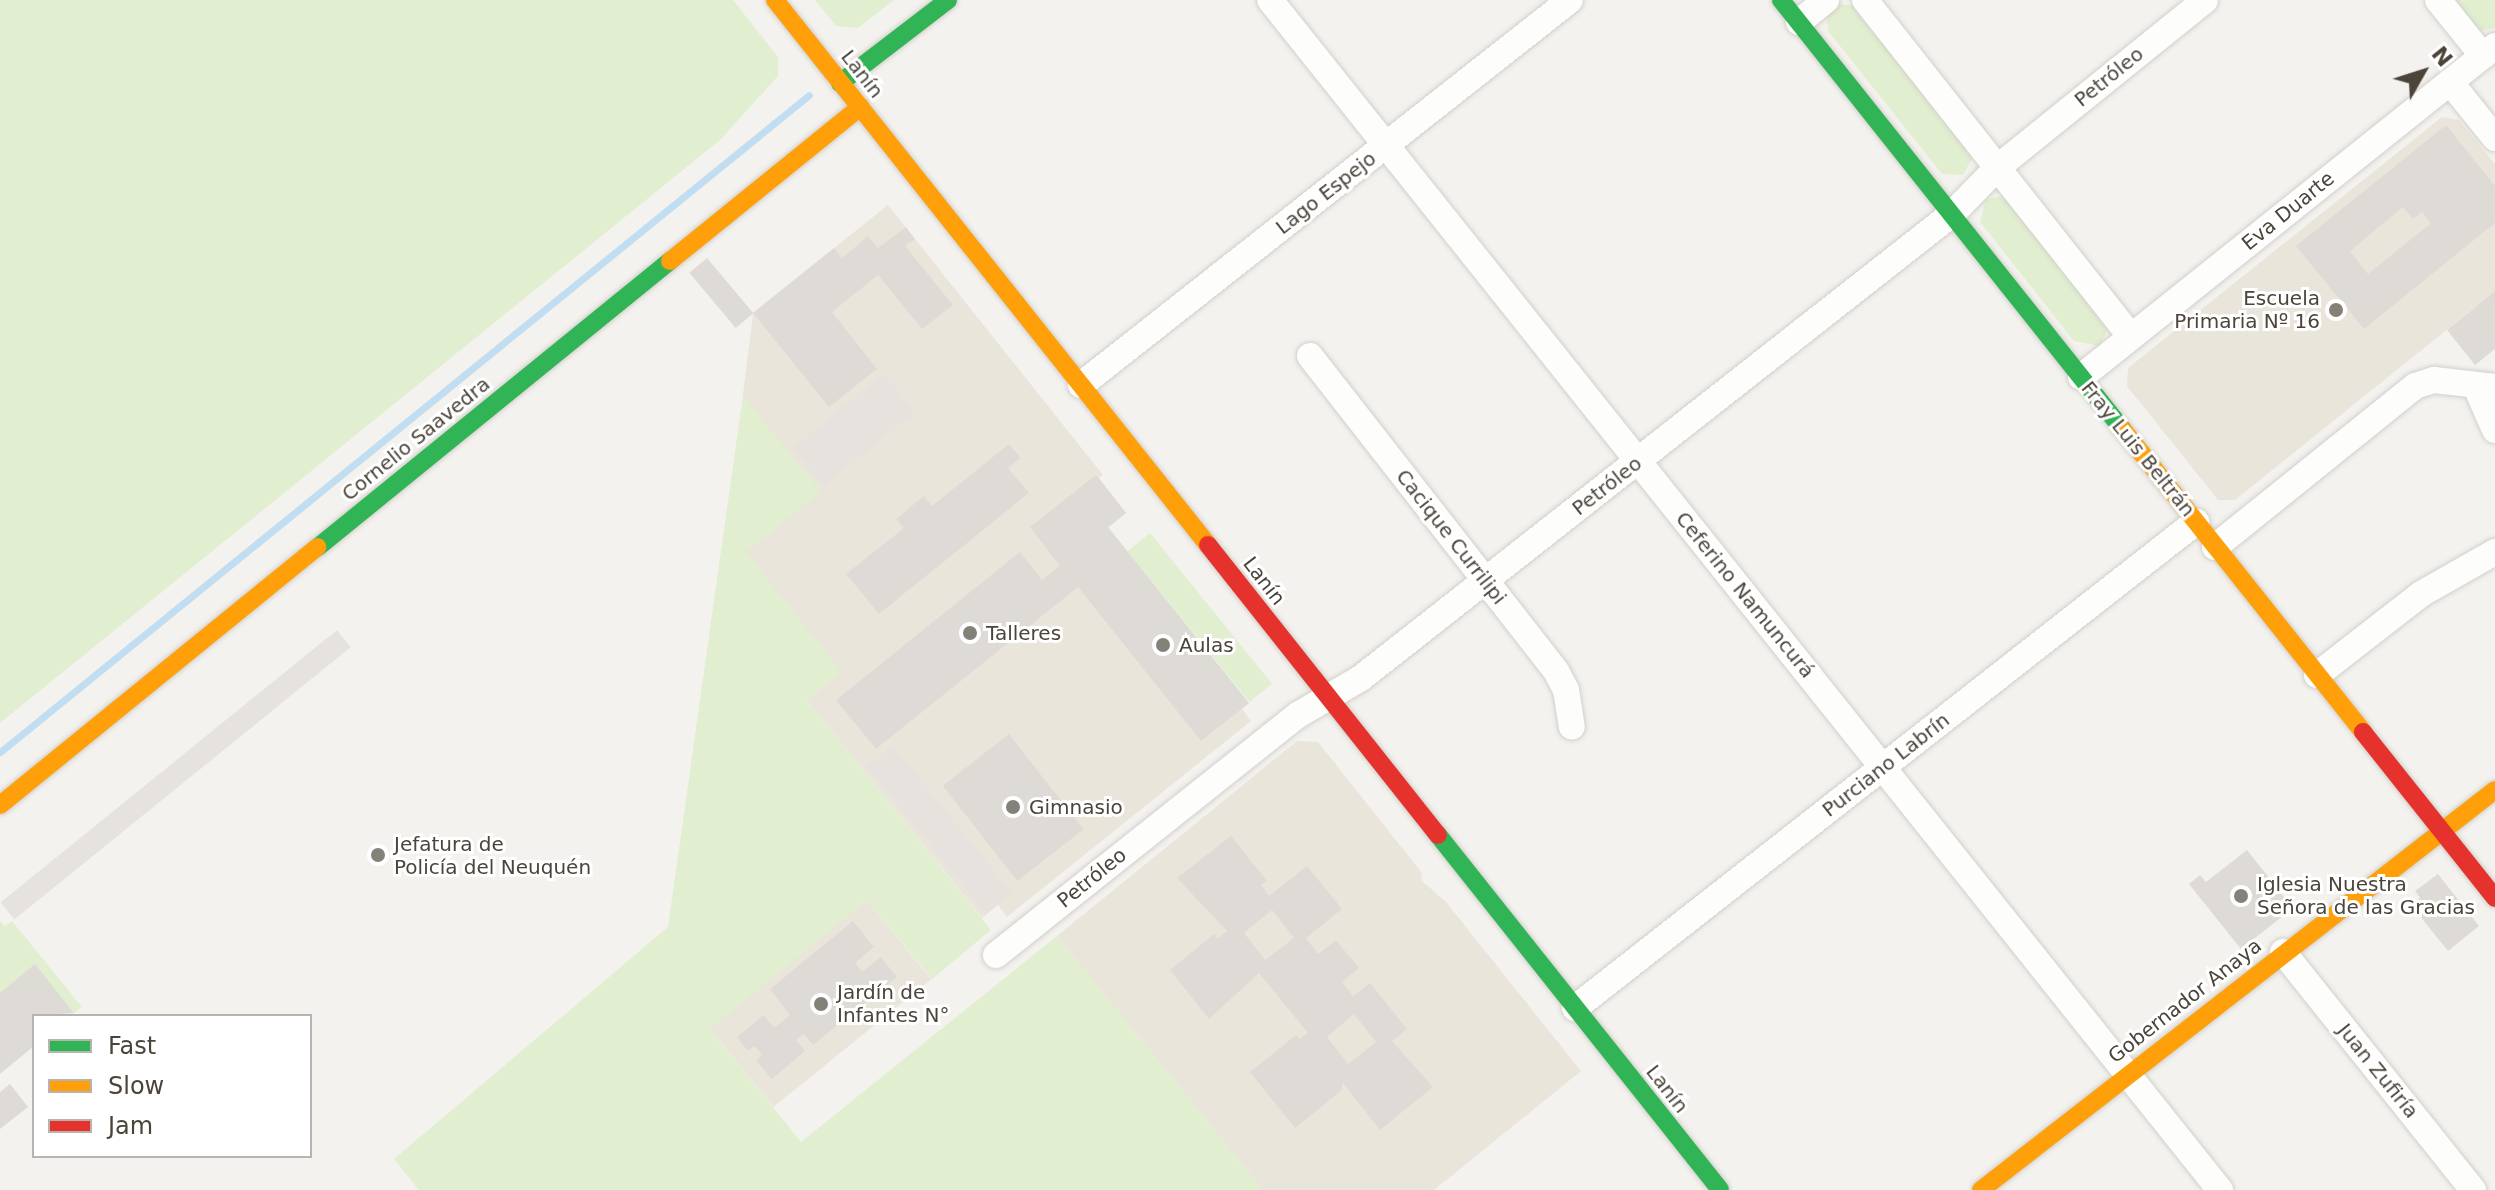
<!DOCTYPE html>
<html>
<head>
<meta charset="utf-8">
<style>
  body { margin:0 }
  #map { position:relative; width:2495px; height:1190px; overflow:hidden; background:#f4f2ee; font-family:"DejaVu Sans",sans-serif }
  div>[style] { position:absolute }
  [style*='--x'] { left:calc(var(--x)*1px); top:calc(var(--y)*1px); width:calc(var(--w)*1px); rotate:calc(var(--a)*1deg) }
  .education>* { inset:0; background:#eae5da; transform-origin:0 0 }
  .green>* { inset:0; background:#e1eecf; transform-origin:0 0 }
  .parking>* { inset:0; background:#e6e3df; transform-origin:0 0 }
  .stream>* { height:7px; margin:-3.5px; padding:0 3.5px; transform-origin:3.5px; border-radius:3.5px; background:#c0ddf1 }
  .building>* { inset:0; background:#dedbd6; transform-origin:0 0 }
  .roads { filter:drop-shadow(0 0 2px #d2d0cb) drop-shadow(0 0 2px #d2d0cb) }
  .street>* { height:26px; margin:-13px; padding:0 13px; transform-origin:13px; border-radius:13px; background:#fdfdfc }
  .fast>* { height:18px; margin:-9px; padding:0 9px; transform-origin:9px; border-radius:9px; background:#30b455 }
  .slow>* { height:18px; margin:-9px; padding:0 9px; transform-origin:9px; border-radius:9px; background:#ff9f0a }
  .jam>* { height:18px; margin:-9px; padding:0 9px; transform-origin:9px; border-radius:9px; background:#e5322d }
  .dots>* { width:22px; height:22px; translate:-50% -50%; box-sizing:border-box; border:4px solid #fff; border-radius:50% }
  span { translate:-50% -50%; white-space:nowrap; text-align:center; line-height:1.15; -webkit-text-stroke:6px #fff; paint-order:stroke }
  .street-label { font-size:20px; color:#4b4439 }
  .poi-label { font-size:20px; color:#4b4439 }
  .right { translate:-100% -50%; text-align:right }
  .left { translate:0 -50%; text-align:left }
  .legend { position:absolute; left:32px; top:1014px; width:280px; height:144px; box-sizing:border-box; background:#fff; border:2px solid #b7b4b0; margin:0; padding:10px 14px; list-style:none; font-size:24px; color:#4b4439 }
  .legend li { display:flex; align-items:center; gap:16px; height:40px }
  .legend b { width:40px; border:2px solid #b7b4b0 }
  .north { position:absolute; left:2383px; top:32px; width:80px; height:80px; -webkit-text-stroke:6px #fff; paint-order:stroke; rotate:51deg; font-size:22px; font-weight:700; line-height:32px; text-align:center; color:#4b4439 }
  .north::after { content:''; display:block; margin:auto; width:28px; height:36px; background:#4b4439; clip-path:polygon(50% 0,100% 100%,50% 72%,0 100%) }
</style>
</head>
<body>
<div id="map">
  <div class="education">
    <i style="clip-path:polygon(2442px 117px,2459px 120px,2495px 164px,2495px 291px,2235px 500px,2218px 500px,2127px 386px,2128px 368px)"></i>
    <i style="clip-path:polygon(888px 205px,1103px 475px,1099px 478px,1126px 513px,1108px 528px,1249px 703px,1242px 709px,1251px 721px,1007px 917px,998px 905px,982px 918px,807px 700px,841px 672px,745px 552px,743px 395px,753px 313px)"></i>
    <i style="clip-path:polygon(1297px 741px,1318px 742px,1422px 873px,1421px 880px,1446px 902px,1581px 1071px,1434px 1190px,1263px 1190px,1057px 936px)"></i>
    <i style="left:867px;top:900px;width:102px;height:203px;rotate:51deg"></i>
  </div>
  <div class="green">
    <i style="clip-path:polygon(0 0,733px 0,778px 57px,778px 76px,720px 140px,0 723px)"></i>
    <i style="clip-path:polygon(815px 0,894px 0,858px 28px,836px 26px)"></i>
    <i style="clip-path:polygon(2447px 0,2495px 0,2495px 28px,2478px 31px)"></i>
    <i style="clip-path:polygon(1839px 4px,1857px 6px,1973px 157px,1963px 175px,1942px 174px,1828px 31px,1827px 17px)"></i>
    <i style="clip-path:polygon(2004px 196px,2109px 328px,2099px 346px,2074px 341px,1980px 222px,1986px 199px)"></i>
    <i style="clip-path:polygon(743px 395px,821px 492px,746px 552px,842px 672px,807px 700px,991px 930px,932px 979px,867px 900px,710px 1029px,801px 1142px,1057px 936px,1263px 1190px,419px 1190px,394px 1159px,668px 927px)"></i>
    <i style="left:1150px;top:533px;width:194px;height:29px;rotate:51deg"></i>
    <i style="clip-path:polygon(0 921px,5px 926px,12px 921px,82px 1007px,74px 1013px,35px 965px,0 993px)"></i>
  </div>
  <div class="parking">
    <i style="left:884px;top:374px;width:49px;height:117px;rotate:51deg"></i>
    <i style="left:337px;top:630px;width:22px;height:433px;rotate:51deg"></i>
    <i style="left:893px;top:746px;width:189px;height:33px;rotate:51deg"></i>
  </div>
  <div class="stream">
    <i style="--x:0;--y:752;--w:1042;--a:-39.08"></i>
  </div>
  <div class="building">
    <i style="clip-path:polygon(evenodd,2446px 125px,2495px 186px,2495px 223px,2364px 329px,2296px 246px,2446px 125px,2403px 207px,2413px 219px,2422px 212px,2431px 223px,2368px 274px,2350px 251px,2403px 207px)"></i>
    <i style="clip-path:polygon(906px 227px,915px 239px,905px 246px,953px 305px,922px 329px,878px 275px,832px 312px,877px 369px,829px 407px,753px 313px,834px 248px,842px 258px,868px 236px,878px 248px)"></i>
    <i style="left:707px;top:258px;width:72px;height:23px;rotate:50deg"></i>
    <i style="clip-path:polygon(2495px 291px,2495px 349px,2475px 365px,2447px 330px)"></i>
    <i style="clip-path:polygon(1009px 444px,1021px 458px,1008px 468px,1029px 493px,879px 614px,846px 574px,904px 528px,896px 519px,924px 496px,932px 506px)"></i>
    <i style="clip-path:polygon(1096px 475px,1126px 513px,1108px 527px,1249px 703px,1201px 741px,1078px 587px,876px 749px,836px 700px,1020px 552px,1042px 580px,1060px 566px,1030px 527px)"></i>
    <i style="left:1009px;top:734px;width:121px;height:84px;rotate:52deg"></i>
    <i style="clip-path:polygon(evenodd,1231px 836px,1267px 881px,1261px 885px,1269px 896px,1307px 866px,1342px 909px,1306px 938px,1318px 954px,1336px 940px,1359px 968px,1342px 982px,1353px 996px,1370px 983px,1407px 1029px,1392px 1041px,1433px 1087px,1380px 1130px,1343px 1083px,1341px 1091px,1295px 1128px,1250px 1072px,1296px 1035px,1300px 1039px,1308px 1033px,1259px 973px,1209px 1019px,1170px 970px,1214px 934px,1218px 939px,1227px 931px,1177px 878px,1231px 836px,1272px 910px,1294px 938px,1265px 960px,1244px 933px,1272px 910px,1231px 836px,1354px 1014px,1376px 1042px,1348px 1064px,1327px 1037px,1354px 1014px)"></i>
    <i style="clip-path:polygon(2247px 850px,2293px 908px,2241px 949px,2189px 884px,2200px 875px,2206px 882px)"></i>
    <i style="clip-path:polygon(2438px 874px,2479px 926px,2448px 951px,2411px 905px,2420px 898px,2415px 891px)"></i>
    <i style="clip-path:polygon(853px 921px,874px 947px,855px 963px,862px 972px,881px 957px,897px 977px,850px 1015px,840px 1004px,833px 1009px,843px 1021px,813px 1045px,804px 1034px,796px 1040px,805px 1051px,772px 1079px,756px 1060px,762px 1055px,755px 1046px,748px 1051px,737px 1037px,764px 1015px,774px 1028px,790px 1015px,770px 989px)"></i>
    <i style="clip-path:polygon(35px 964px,74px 1013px,34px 1016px,34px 1046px,0 1074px,0 993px)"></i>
    <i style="clip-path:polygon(10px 1084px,28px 1107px,0 1129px,0 1092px)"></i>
  </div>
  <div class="roads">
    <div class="street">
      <i style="--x:1270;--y:0;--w:1523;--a:51.4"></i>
      <i style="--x:1865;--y:0;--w:429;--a:51.7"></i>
      <i style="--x:2438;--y:0;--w:72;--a:51.2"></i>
      <i style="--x:1799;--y:22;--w:35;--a:-39"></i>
      <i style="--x:2450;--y:82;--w:72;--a:51.2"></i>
      <i style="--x:1310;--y:356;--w:400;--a:52"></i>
      <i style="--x:1556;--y:671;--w:21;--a:62"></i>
      <i style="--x:1566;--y:690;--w:37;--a:81"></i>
      <i style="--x:2081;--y:377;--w:530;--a:-38.64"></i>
      <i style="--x:1081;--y:385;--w:622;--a:-38.21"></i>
      <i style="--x:2476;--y:387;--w:47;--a:66.2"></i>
      <i style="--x:2215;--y:547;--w:257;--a:-38.8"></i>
      <i style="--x:2415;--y:386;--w:20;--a:-18"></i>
      <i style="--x:2434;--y:380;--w:61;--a:6.5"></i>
      <i style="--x:2317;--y:675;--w:132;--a:-37.9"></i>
      <i style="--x:2421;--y:594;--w:85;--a:-29.6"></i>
      <i style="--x:2283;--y:952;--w:305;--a:51.4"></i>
      <i style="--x:996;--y:955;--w:386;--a:-38.5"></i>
      <i style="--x:1298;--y:715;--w:73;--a:-30.4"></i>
      <i style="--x:1361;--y:678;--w:751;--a:-38.14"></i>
      <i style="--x:1952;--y:214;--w:64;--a:-45.6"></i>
      <i style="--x:1997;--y:168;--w:267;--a:-38.9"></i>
      <i style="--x:1575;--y:1008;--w:789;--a:-38.05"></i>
    </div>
    <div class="fast">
      <i style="--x:1781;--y:0;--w:549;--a:51.5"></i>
      <i style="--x:840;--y:83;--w:136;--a:-37.5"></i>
      <i style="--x:318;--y:547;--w:454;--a:-39.1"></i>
      <i style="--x:1438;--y:835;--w:453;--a:51.5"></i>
    </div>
    <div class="slow">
      <i style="--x:775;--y:0;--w:696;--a:51.53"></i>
      <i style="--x:670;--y:261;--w:245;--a:-39"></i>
      <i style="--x:2123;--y:430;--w:386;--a:51.5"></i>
      <i style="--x:0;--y:805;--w:409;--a:-39.1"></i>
      <i style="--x:1981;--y:1190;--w:651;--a:-37.89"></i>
    </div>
    <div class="jam">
      <i style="--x:1208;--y:545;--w:370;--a:51.6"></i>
      <i style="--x:2363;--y:732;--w:212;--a:51.5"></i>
    </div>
  </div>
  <div class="dots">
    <i style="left:2336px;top:310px;background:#868178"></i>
    <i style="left:970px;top:633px;background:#868178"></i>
    <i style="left:1163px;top:645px;background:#868178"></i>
    <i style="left:1013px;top:807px;background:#868178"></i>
    <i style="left:378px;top:855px;background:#868178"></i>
    <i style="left:2241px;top:896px;background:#868178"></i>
    <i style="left:821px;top:1004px;background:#868178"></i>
  </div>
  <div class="street-label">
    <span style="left:862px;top:74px;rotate:52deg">Lanín</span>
    <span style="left:2109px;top:77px;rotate:-39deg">Petróleo</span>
    <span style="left:1326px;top:193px;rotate:-38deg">Lago Espejo</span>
    <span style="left:2288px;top:211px;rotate:-39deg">Eva Duarte</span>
    <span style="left:416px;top:439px;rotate:-39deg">Cornelio Saavedra</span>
    <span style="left:2138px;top:449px;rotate:51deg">Fray Luis Beltrán</span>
    <span style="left:1607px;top:486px;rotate:-38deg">Petróleo</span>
    <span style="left:1451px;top:537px;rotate:52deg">Cacique Currilipi</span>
    <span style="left:1264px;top:581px;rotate:52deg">Lanín</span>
    <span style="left:1745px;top:595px;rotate:51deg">Ceferino Namuncurá</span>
    <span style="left:1886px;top:765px;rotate:-38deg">Purciano Labrín</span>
    <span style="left:1092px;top:878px;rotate:-39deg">Petróleo</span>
    <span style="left:2185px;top:1001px;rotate:-38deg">Gobernador Anaya</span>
    <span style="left:2378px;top:1071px;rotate:51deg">Juan Zufiría</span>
    <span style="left:1667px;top:1089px;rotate:52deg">Lanín</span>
  </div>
  <div class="poi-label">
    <span class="right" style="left:2320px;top:310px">Escuela<br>Primaria Nº 16</span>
    <span class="left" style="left:986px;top:633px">Talleres</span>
    <span class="left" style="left:1179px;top:645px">Aulas</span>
    <span class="left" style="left:1029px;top:807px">Gimnasio</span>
    <span class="left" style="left:394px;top:856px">Jefatura de<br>Policía del Neuquén</span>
    <span class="left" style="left:2257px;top:896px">Iglesia Nuestra<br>Señora de las Gracias</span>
    <span class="left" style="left:837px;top:1004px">Jardín de<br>Infantes N°</span>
  </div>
  <ul class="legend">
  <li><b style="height:10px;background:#30b455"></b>Fast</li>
  <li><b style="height:10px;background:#ff9f0a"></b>Slow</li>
  <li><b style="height:10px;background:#e5322d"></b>Jam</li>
  </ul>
  <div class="north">N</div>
</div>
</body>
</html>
